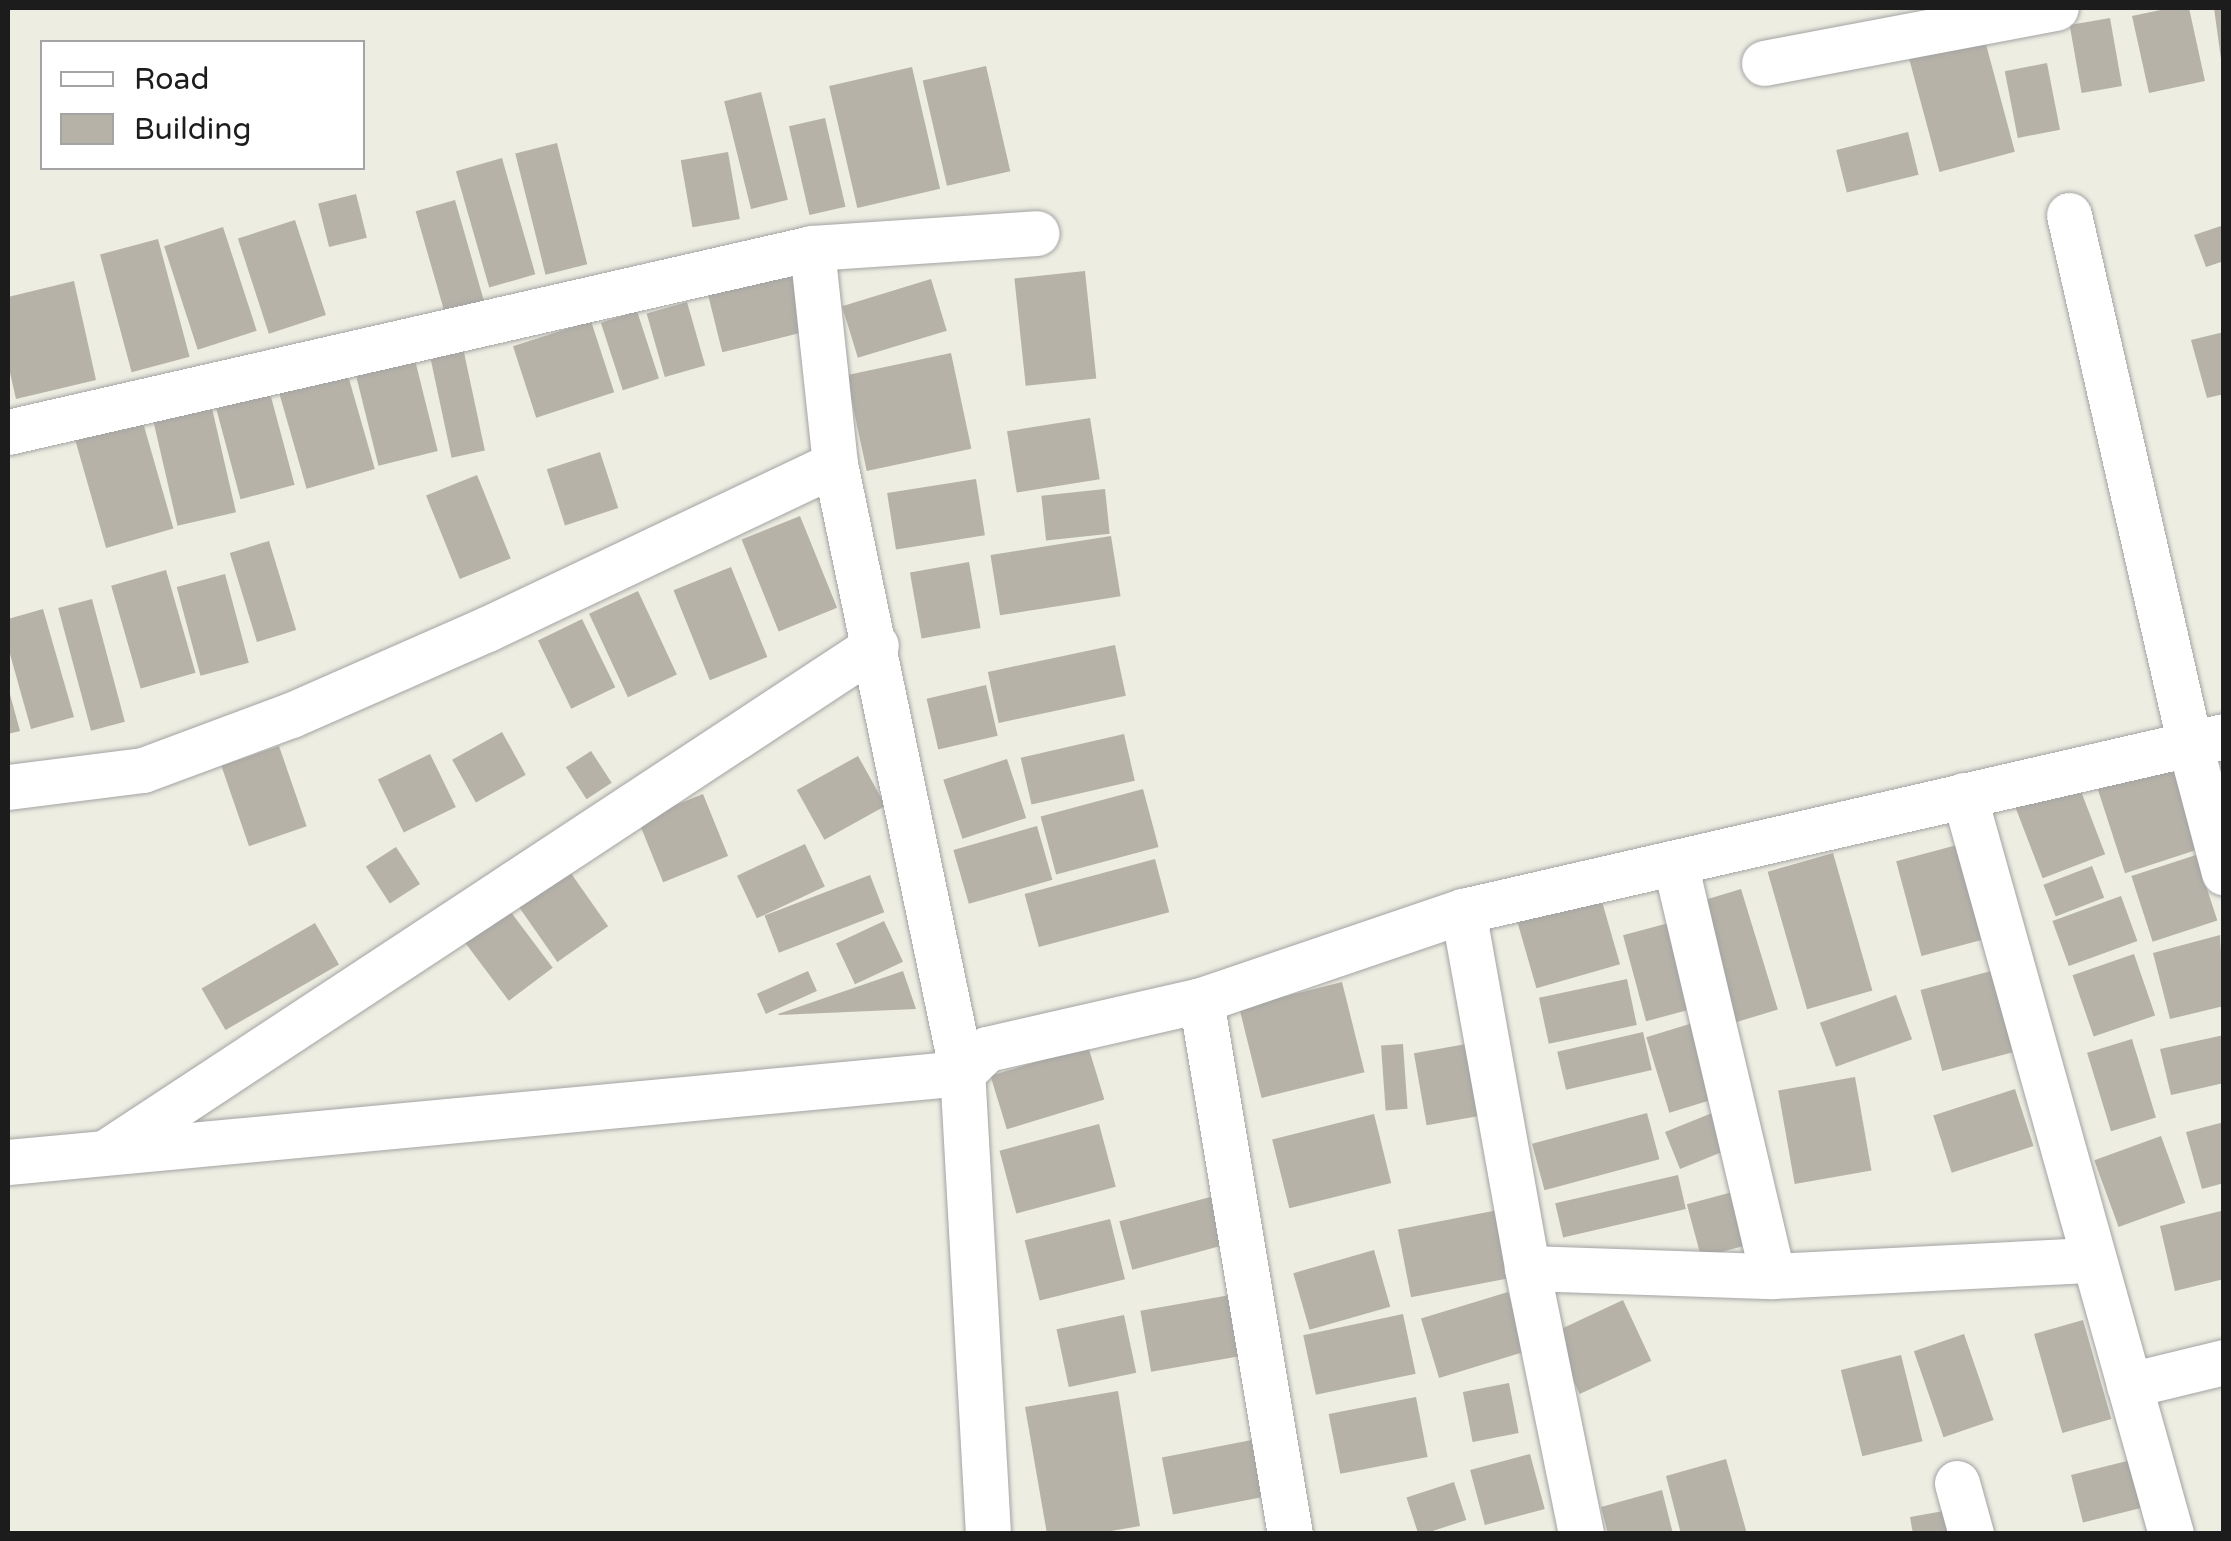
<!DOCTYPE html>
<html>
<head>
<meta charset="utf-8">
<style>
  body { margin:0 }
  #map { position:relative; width:2231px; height:1541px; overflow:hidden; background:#edede2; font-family:"Varela Round",sans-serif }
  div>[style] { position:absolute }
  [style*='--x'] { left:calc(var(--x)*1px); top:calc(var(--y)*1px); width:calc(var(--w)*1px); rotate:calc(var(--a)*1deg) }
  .building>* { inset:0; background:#b6b2a8; transform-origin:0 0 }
  .roads { filter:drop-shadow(0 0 2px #a3a3a3) drop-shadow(0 0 2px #a3a3a3) }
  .minor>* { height:45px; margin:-22.5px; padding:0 22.5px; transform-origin:22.5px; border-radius:22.5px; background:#fff }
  span { translate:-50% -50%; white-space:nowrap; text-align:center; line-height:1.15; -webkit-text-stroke:8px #fff; paint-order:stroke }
  .frame { position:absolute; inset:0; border:10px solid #1c1c1c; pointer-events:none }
  .legend { position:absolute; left:40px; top:40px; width:325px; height:130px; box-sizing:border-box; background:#fff; border:2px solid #a4a4a4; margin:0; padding:12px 18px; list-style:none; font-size:30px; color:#1c1c1c }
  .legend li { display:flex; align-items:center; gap:20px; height:50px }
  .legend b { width:50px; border:2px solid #a4a4a4 }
</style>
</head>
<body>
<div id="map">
  <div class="building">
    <i style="clip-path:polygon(2170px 8px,2189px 8px,2205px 81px,2149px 93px,2132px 16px)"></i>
    <i style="clip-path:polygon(2214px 8px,2224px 8px,2224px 58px,2221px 59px)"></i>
    <i style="left:2110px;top:18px;width:69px;height:41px;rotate:80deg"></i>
    <i style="left:1983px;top:33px;width:123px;height:78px;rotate:75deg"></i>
    <i style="left:2047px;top:63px;width:68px;height:43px;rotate:79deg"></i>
    <i style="left:986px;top:66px;width:108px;height:65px;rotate:77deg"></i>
    <i style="left:912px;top:67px;width:125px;height:85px;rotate:77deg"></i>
    <i style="left:761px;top:92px;width:111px;height:38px;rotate:76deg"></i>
    <i style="left:825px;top:118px;width:91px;height:37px;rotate:77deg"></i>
    <i style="left:1908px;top:132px;width:44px;height:74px;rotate:76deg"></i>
    <i style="left:557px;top:143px;width:125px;height:43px;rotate:76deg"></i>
    <i style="left:728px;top:152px;width:68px;height:48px;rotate:80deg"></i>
    <i style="left:502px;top:158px;width:121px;height:48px;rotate:74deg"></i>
    <i style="left:356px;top:194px;width:45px;height:39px;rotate:76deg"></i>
    <i style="left:455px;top:200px;width:108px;height:41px;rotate:74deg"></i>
    <i style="left:295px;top:220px;width:100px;height:60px;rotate:72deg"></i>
    <i style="clip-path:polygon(2224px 225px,2224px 261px,2206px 267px,2194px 235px)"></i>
    <i style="left:223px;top:227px;width:109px;height:62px;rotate:72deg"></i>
    <i style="left:158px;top:239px;width:122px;height:60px;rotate:75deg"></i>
    <i style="left:792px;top:268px;width:65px;height:88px;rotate:76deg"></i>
    <i style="left:1085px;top:271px;width:108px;height:71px;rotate:84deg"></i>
    <i style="left:931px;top:279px;width:54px;height:93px;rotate:73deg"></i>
    <i style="clip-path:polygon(74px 281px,96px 380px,16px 399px,8px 364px,8px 297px)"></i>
    <i style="left:687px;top:302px;width:66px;height:42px;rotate:74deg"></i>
    <i style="left:637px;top:311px;width:71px;height:38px;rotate:72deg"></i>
    <i style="left:591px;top:321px;width:75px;height:82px;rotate:72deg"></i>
    <i style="clip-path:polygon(2224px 332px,2224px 394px,2207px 398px,2191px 340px)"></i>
    <i style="left:462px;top:343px;width:110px;height:34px;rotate:78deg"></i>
    <i style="left:413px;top:352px;width:102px;height:61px;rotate:76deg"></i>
    <i style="left:951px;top:353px;width:98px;height:107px;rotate:78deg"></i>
    <i style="left:347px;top:372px;width:101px;height:71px;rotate:74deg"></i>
    <i style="left:270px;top:393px;width:95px;height:56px;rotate:75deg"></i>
    <i style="left:211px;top:404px;width:111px;height:60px;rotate:77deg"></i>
    <i style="left:1090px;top:418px;width:62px;height:84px;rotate:81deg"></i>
    <i style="left:142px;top:419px;width:114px;height:70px;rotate:74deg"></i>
    <i style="left:600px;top:452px;width:59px;height:56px;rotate:72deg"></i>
    <i style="left:477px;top:475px;width:90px;height:55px;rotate:68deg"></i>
    <i style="left:976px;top:479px;width:57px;height:90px;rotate:81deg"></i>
    <i style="left:1105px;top:489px;width:45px;height:64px;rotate:84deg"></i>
    <i style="left:800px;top:516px;width:99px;height:63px;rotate:68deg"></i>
    <i style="left:1111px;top:536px;width:61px;height:122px;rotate:81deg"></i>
    <i style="left:269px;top:541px;width:93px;height:41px;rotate:73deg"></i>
    <i style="left:969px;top:562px;width:67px;height:60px;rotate:80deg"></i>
    <i style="left:731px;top:567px;width:97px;height:62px;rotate:68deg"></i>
    <i style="left:166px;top:570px;width:107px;height:57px;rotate:74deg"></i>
    <i style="left:225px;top:574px;width:92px;height:50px;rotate:75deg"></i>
    <i style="left:638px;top:591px;width:92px;height:54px;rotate:65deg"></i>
    <i style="left:92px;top:599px;width:127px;height:35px;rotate:75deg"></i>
    <i style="clip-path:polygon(43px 609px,74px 717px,31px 729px,8px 647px,8px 619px)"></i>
    <i style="left:582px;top:619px;width:76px;height:49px;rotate:64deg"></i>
    <i style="left:1115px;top:645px;width:52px;height:130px;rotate:78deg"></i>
    <i style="left:986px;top:685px;width:52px;height:61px;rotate:77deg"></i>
    <i style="clip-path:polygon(8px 687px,20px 731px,8px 734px)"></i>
    <i style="left:502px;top:732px;width:49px;height:57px;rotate:61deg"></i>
    <i style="left:1124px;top:734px;width:48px;height:106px;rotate:77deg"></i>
    <i style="left:279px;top:746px;width:85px;height:61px;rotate:71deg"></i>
    <i style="left:591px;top:751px;width:38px;height:30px;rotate:57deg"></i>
    <i style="left:2168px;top:753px;width:101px;height:78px;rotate:72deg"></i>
    <i style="left:430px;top:754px;width:59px;height:58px;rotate:64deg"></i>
    <i style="left:858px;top:756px;width:57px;height:70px;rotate:61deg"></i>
    <i style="left:1007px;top:759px;width:62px;height:67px;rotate:72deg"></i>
    <i style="left:2074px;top:773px;width:87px;height:67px;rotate:69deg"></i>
    <i style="left:1143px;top:789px;width:60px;height:106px;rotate:75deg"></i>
    <i style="left:703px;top:794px;width:67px;height:70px;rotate:68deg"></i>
    <i style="left:1037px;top:826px;width:56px;height:87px;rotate:74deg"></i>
    <i style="left:805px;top:844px;width:47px;height:75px;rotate:65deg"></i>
    <i style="left:1957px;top:845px;width:98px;height:63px;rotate:75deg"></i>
    <i style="left:396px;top:847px;width:44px;height:36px;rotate:57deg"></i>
    <i style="left:1833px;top:853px;width:143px;height:68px;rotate:74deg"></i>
    <i style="left:2196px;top:855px;width:69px;height:68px;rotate:72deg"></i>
    <i style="left:1155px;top:859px;width:55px;height:135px;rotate:75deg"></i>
    <i style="left:2092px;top:866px;width:34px;height:52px;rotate:69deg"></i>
    <i style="left:568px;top:869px;width:70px;height:62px;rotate:55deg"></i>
    <i style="left:870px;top:875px;width:40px;height:113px;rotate:69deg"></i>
    <i style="left:1741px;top:889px;width:126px;height:50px;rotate:73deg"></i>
    <i style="left:2121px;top:896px;width:48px;height:73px;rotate:70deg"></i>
    <i style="left:1601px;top:898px;width:69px;height:87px;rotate:74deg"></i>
    <i style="left:504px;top:903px;width:81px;height:55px;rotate:53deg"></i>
    <i style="left:1680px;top:920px;width:89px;height:59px;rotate:75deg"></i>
    <i style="left:884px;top:921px;width:45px;height:53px;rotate:65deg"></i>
    <i style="left:315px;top:923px;width:48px;height:131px;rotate:60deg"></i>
    <i style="clip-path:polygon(2220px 935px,2224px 1006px,2170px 1019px,2153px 953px)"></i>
    <i style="left:2134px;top:954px;width:65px;height:65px;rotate:71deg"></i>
    <i style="left:808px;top:971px;width:22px;height:56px;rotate:66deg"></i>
    <i style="clip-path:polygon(903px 971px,916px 1009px,779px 1015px,778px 1014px)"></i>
    <i style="left:1991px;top:971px;width:84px;height:73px;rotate:75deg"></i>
    <i style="left:1627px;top:979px;width:47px;height:90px;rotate:78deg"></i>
    <i style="left:1342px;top:982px;width:93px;height:106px;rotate:76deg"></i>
    <i style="left:1896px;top:995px;width:47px;height:81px;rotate:70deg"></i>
    <i style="left:1696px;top:1022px;width:79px;height:52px;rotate:73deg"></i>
    <i style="left:1643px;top:1032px;width:39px;height:88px;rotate:77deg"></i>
    <i style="clip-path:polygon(2224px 1035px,2224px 1083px,2171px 1095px,2160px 1049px)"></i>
    <i style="left:2132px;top:1039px;width:82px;height:47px;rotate:73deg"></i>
    <i style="left:1472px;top:1043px;width:73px;height:59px;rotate:80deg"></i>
    <i style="left:1403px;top:1044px;width:65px;height:22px;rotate:86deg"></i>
    <i style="left:1088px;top:1046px;width:56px;height:102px;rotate:73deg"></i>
    <i style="left:1855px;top:1077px;width:95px;height:78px;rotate:80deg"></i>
    <i style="left:2015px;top:1089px;width:60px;height:86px;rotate:72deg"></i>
    <i style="left:1717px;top:1111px;width:40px;height:56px;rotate:68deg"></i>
    <i style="left:1647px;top:1113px;width:48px;height:119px;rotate:75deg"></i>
    <i style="left:1374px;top:1114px;width:71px;height:105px;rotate:76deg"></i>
    <i style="clip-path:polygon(2224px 1122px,2224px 1183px,2202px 1189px,2186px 1132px)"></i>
    <i style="left:1099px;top:1124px;width:65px;height:103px;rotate:75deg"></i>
    <i style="left:2161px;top:1136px;width:71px;height:71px;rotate:70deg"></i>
    <i style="left:1678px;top:1175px;width:35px;height:126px;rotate:77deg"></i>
    <i style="left:1740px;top:1190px;width:55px;height:55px;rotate:75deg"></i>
    <i style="left:1214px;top:1196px;width:50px;height:98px;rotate:75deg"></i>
    <i style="left:1498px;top:1210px;width:69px;height:102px;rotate:79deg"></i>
    <i style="clip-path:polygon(2221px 1211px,2224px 1279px,2175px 1291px,2160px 1226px)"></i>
    <i style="left:1110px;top:1219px;width:62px;height:88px;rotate:76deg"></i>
    <i style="left:1374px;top:1250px;width:59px;height:84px;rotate:74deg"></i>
    <i style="left:1508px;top:1292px;width:62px;height:91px;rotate:73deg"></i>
    <i style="left:1230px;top:1295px;width:62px;height:91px;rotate:80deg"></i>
    <i style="left:1623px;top:1300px;width:67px;height:79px;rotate:65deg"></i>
    <i style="left:1403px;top:1314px;width:61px;height:102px;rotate:78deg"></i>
    <i style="left:1124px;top:1315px;width:59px;height:69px;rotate:78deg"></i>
    <i style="left:2083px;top:1320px;width:103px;height:51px;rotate:74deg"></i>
    <i style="left:1964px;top:1334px;width:91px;height:53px;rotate:71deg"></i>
    <i style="left:1901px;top:1355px;width:89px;height:62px;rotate:76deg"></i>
    <i style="left:1509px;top:1383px;width:51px;height:47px;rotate:79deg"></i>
    <i style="clip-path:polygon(1118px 1391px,1140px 1526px,1094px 1534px,1047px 1534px,1025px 1407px)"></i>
    <i style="left:1416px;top:1397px;width:61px;height:89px;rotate:79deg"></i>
    <i style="left:1262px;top:1438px;width:58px;height:102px;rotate:79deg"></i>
    <i style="left:1530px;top:1454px;width:57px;height:62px;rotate:75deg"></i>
    <i style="left:2139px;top:1458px;width:49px;height:70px;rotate:76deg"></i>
    <i style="clip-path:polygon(1726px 1459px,1747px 1534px,1681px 1534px,1666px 1476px)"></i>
    <i style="left:1454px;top:1482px;width:40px;height:50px;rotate:72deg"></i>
    <i style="clip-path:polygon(1662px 1490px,1673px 1534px,1608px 1534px,1601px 1507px)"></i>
    <i style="clip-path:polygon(1955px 1509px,1960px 1534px,1913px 1534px,1910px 1517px)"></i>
  </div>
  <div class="roads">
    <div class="minor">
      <i style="--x:1764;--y:63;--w:297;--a:-10.7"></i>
      <i style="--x:2069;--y:215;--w:544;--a:77.14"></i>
      <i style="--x:2190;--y:745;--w:132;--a:75.1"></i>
      <i style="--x:8;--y:432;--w:825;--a:-12.89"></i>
      <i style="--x:8;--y:787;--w:136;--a:-7.2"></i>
      <i style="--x:143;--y:770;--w:158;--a:-20.4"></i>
      <i style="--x:291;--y:715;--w:214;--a:-23.7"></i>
      <i style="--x:487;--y:629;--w:385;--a:-25.4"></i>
      <i style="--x:1964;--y:795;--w:767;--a:74.35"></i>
      <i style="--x:1675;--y:863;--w:424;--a:76.7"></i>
      <i style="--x:1463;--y:911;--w:363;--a:79.8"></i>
      <i style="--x:1527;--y:1268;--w:246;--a:1.9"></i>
      <i style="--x:1773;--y:1276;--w:321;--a:-2.9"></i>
      <i style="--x:1201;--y:1000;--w:541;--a:80.54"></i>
      <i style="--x:109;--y:1150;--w:918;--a:-33.36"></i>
      <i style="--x:8;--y:1162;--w:958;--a:-5.33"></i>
      <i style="--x:962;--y:1073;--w:35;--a:-44"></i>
      <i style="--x:987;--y:1049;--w:220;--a:-12.9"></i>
      <i style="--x:1201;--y:1000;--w:277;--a:-18.8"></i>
      <i style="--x:1463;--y:911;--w:781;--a:-12.95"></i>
      <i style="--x:1527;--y:1268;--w:271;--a:78.5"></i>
      <i style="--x:2129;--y:1385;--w:98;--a:-13.6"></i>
      <i style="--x:1957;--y:1483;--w:53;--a:74.6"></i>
      <i style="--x:988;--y:1534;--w:462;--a:-93.2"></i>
      <i style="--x:962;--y:1073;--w:622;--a:-101.78"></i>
      <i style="--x:835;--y:464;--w:217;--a:-96.1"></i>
      <i style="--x:812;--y:248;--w:225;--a:-3.8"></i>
    </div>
  </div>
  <div class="frame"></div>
  <ul class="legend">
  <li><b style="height:12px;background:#fff"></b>Road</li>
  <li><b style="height:28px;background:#b6b2a8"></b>Building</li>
  </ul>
</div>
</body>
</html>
